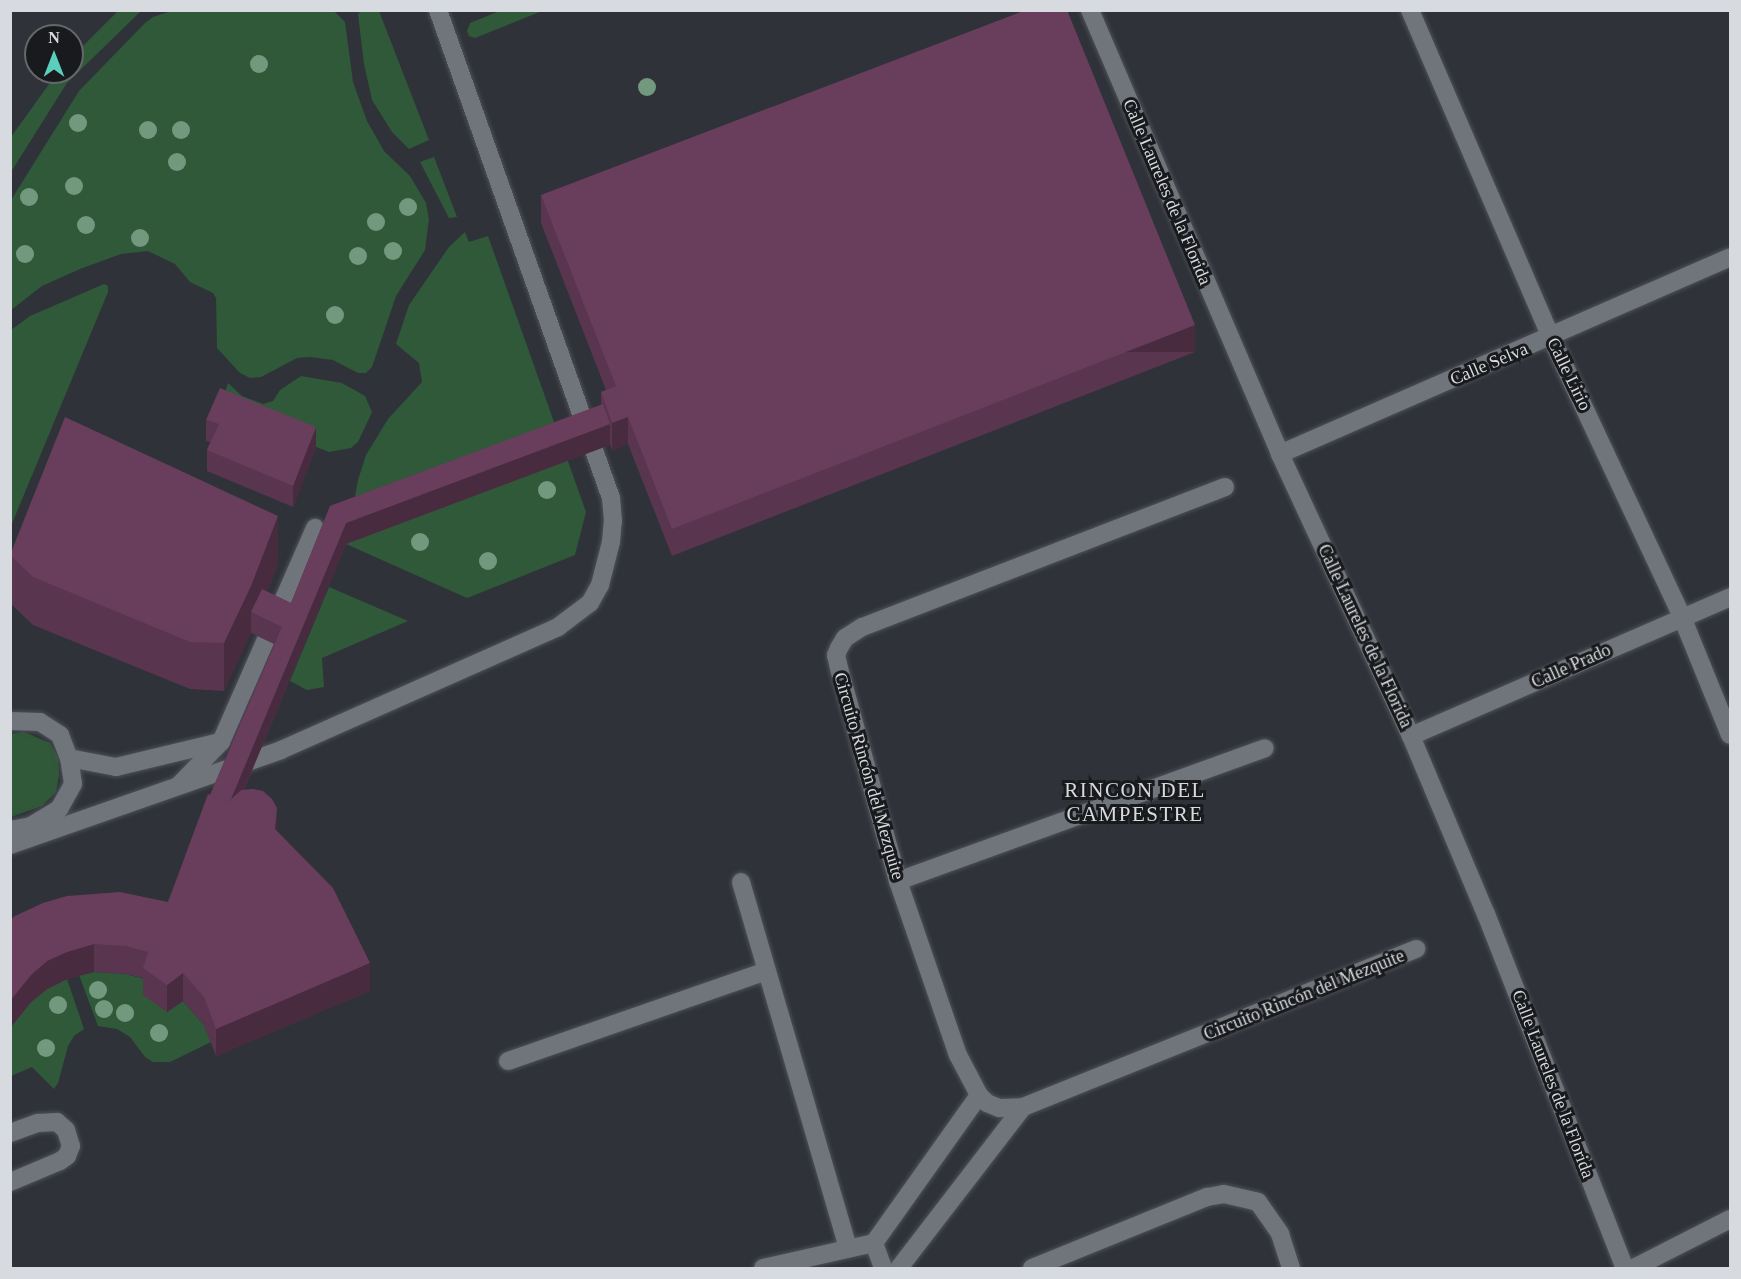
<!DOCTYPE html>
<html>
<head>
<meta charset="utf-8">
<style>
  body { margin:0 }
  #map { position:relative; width:1741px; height:1279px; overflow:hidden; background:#2f3239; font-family:Georgia,serif }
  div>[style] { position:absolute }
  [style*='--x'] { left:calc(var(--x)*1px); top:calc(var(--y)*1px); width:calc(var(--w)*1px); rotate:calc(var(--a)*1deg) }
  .green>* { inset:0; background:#2f5939 }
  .roads { filter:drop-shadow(0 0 2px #4d5055) drop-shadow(0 0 2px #4d5055) }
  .lane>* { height:18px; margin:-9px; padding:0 9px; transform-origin:9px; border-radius:9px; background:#70757c }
  .street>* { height:18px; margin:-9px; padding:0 9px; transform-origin:9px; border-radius:9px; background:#70757c }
  .trees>* { width:18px; height:18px; margin:-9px; border-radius:50%; background:#72997d }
  .wall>* { inset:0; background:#59354f }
  .shaded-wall>* { inset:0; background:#492b40; transform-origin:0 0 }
  .building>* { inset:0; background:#683e5c }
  span { translate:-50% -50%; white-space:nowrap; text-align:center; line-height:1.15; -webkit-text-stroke:6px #191a1d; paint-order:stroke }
  .street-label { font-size:18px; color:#d7dade }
  .quarter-label { font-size:21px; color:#d7dade; letter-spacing:1.5px }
  .frame { position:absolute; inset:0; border:12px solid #d7dade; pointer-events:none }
  .north { position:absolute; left:24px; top:24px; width:60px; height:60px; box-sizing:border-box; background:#191a1d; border:2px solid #65676a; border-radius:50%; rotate:0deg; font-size:16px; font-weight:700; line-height:24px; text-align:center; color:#d7dade }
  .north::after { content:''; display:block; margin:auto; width:21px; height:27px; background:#5bcebc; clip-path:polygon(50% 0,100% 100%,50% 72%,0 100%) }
</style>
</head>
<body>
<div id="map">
  <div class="green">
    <i style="clip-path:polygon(502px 10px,542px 11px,475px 38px,469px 36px,467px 31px,470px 23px)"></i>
    <i style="clip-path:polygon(118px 11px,141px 11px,67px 83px,11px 172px,11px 137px,57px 73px,72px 72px,72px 57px)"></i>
    <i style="clip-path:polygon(171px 11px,334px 11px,345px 22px,353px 82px,367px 121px,384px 151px,410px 176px,426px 203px,429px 219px,425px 250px,396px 296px,372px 367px,366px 373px,358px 373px,333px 360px,310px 357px,297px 358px,261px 377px,250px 378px,240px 373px,217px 348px,216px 298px,213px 293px,190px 282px,175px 264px,148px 251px,121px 254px,80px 269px,42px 286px,11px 310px,11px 200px,79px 91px,145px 23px,153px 17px)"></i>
    <i style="clip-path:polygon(361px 11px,379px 11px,429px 140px,409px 149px,392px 132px,372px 100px,364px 64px,358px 14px)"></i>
    <i style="clip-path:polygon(434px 157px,457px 217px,449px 218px,420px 162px)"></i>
    <i style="clip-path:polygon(465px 232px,469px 242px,488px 236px,586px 512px,575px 555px,467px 598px,346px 544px,358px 480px,366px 455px,388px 419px,422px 382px,419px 363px,396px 344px,409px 305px,449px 247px)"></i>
    <i style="clip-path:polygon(104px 284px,108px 286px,108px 292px,11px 526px,11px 330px,30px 316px)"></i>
    <i style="clip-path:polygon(301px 376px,342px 383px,365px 396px,372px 412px,358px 442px,351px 448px,329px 452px,220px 409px,228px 383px,242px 396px,263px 404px,273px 401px,280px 390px)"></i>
    <i style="clip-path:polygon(329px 587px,408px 621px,322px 658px,324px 687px,307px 690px,290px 681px)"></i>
    <i style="clip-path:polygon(24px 732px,50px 743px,58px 757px,59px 775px,56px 792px,42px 806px,11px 817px,11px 734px)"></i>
    <i style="clip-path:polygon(94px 972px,126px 974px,148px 980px,167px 1012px,183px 1001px,204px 1025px,211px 1042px,170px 1062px,153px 1062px,145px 1057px,130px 1037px,117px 1029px,98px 1026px,79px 975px)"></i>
    <i style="clip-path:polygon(67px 979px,84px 1029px,74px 1036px,68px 1046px,58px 1083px,54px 1089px,32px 1067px,11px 1076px,11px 1027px,31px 1002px,47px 989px)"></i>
  </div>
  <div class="roads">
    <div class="lane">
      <i style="--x:10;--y:721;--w:30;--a:2"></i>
      <i style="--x:40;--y:722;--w:24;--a:33"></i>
      <i style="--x:60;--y:735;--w:25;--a:69"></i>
      <i style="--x:69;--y:758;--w:26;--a:81"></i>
      <i style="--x:73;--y:784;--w:29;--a:119"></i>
      <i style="--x:59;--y:809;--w:33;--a:149"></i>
      <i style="--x:31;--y:826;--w:21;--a:169"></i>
      <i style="--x:69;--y:758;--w:48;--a:10.8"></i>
      <i style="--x:116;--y:767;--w:107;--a:-13.5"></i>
      <i style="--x:180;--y:784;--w:59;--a:-45.7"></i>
      <i style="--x:221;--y:742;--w:234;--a:-66.3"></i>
      <i style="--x:10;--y:845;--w:287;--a:-19.3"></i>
      <i style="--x:281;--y:750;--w:303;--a:-23.9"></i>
      <i style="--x:558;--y:627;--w:40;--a:-37"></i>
      <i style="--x:590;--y:603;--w:21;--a:-61"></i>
      <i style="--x:600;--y:585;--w:44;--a:-75.7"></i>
      <i style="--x:611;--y:542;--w:21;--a:-85"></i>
      <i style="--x:613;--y:521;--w:23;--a:-95"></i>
      <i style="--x:611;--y:498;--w:518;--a:-109.52"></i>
      <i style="--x:741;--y:882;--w:381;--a:73.7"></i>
      <i style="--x:508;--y:1061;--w:273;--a:-19.2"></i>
      <i style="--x:10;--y:1133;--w:30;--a:-20"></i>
      <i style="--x:38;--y:1123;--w:19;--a:-3"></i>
      <i style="--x:57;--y:1122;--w:12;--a:42"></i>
      <i style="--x:66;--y:1130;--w:17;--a:73"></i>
      <i style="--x:71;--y:1146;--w:11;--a:112"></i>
      <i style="--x:67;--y:1156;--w:9;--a:144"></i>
      <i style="--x:60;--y:1161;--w:54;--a:157.2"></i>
    </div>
    <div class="street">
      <i style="--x:1090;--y:10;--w:483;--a:66.8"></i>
      <i style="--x:1280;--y:454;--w:311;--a:65.1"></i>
      <i style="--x:1411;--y:736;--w:193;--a:67.2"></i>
      <i style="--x:1486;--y:914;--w:380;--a:68.6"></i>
      <i style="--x:1410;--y:10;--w:356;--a:66.7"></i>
      <i style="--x:1551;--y:337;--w:309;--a:64.9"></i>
      <i style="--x:1682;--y:617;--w:127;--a:67.9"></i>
      <i style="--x:1280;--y:454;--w:491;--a:-23.6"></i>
      <i style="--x:1225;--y:487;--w:389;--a:158.9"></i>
      <i style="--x:862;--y:627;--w:20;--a:147"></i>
      <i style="--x:845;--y:638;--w:12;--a:121"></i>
      <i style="--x:839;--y:648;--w:8;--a:113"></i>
      <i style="--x:836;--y:655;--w:17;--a:77"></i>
      <i style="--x:840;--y:672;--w:217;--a:74.5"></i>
      <i style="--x:898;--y:881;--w:184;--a:71"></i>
      <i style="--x:958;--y:1055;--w:45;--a:62.3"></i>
      <i style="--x:979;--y:1095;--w:11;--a:45"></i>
      <i style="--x:987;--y:1103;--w:13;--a:23"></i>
      <i style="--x:999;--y:1108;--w:24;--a:-2"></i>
      <i style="--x:1023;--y:1107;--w:424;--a:-21.9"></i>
      <i style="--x:1411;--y:736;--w:348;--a:-23.5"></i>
      <i style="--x:898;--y:881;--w:390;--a:-19.9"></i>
      <i style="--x:874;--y:1243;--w:181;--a:-54.6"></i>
      <i style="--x:874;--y:1243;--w:27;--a:70"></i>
      <i style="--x:763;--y:1268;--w:114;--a:-12.7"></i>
      <i style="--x:899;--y:1268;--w:203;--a:-52.4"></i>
      <i style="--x:1032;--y:1268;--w:189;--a:-22.1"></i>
      <i style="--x:1207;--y:1197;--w:17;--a:-10"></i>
      <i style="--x:1224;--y:1194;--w:35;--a:13"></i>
      <i style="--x:1258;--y:1202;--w:39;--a:55"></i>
      <i style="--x:1280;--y:1234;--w:36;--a:72"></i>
      <i style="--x:1634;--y:1268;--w:108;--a:-27"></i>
    </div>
  </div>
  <div class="trees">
    <i style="left:259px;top:64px"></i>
    <i style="left:647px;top:87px"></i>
    <i style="left:78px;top:123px"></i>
    <i style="left:148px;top:130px"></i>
    <i style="left:181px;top:130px"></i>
    <i style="left:177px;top:162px"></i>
    <i style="left:74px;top:186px"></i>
    <i style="left:29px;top:197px"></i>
    <i style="left:408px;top:207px"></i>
    <i style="left:376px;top:222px"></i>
    <i style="left:86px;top:225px"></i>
    <i style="left:140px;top:238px"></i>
    <i style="left:393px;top:251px"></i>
    <i style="left:25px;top:254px"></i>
    <i style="left:358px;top:256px"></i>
    <i style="left:335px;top:315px"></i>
    <i style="left:547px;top:490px"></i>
    <i style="left:420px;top:542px"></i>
    <i style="left:488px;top:561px"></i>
    <i style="left:98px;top:990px"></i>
    <i style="left:58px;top:1005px"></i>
    <i style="left:104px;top:1009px"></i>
    <i style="left:125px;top:1013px"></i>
    <i style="left:159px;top:1033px"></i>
    <i style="left:46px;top:1048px"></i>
  </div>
  <div class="wall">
    <i style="clip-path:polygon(541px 195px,1195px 352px,672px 556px,628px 444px,612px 451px,610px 444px,346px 544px,244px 790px,277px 831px,370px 991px,216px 1056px,204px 1025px,183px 1001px,167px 1012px,143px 995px,143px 978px,126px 974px,94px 972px,67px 979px,47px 989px,31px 1002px,10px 1028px,10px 920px,168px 902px,210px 795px,274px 644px,251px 633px,224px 691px,190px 689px,33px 625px,10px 603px,10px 554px,278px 564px,267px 592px,291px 603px,330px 506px,601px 405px,601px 392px,606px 390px,541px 223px)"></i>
    <i style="clip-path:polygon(206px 420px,316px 448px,293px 507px,207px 471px,207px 450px,210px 442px,206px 441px)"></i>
  </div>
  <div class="shaded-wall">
    <i style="left:1195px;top:325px;width:27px;height:561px;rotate:90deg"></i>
    <i style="clip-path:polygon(628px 417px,628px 444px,612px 451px,612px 423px)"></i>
    <i style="clip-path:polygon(610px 424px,610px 445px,346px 544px,227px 830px,227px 809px,346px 523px)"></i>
    <i style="clip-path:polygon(316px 427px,316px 448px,293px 507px,293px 486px)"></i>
    <i style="clip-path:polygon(278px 516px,278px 564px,258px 615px,251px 612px,251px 633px,224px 691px,224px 643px)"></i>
    <i style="clip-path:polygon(277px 808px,277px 835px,275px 829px)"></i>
    <i style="clip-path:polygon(94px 944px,94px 972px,67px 979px,47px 989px,31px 1002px,10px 1028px,10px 1001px,31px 975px,47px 961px,67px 952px)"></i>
    <i style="clip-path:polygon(370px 963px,370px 991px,216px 1056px,216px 1029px)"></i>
    <i style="clip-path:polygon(183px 973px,183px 1001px,167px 1012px,167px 985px)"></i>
  </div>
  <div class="building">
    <i style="clip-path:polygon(1026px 10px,1067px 10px,1195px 325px,672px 529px,628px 417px,612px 423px,601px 392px,616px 386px,541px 195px)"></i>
    <i style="clip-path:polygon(220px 388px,316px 427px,293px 486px,207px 450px,219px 424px,206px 420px)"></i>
    <i style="clip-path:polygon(603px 404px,610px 424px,346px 523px,231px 799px,227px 803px,210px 795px,282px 627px,251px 612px,262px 589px,291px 603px,330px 506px)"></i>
    <i style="clip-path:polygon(65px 417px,278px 516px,251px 586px,224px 643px,190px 642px,33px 577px,10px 555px)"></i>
    <i style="clip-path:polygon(253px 789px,263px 791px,272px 799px,277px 808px,275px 829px,333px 888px,370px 963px,216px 1029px,204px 997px,183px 973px,167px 985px,143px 968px,148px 952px,126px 946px,94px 944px,67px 952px,47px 961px,31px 975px,10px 1001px,10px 920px,15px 916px,43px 903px,67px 896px,120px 892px,168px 902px,208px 794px,227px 803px,241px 790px)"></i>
  </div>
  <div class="street-label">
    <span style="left:1167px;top:192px;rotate:67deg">Calle Laureles de la Florida</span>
    <span style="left:1489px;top:364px;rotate:-23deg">Calle Selva</span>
    <span style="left:1569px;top:374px;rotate:64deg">Calle Lirio</span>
    <span style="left:1365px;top:636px;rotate:65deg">Calle Laureles de la Florida</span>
    <span style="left:1571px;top:666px;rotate:-24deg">Calle Prado</span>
    <span style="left:869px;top:776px;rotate:74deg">Circuito Rincón del Mezquite</span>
    <span style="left:1304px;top:995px;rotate:-22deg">Circuito Rincón del Mezquite</span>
    <span style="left:1553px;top:1084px;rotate:69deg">Calle Laureles de la Florida</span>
  </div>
  <div class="quarter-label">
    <span style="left:1135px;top:802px">RINCON DEL<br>CAMPESTRE</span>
  </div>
  <div class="frame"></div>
  <div class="north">N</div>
</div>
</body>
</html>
